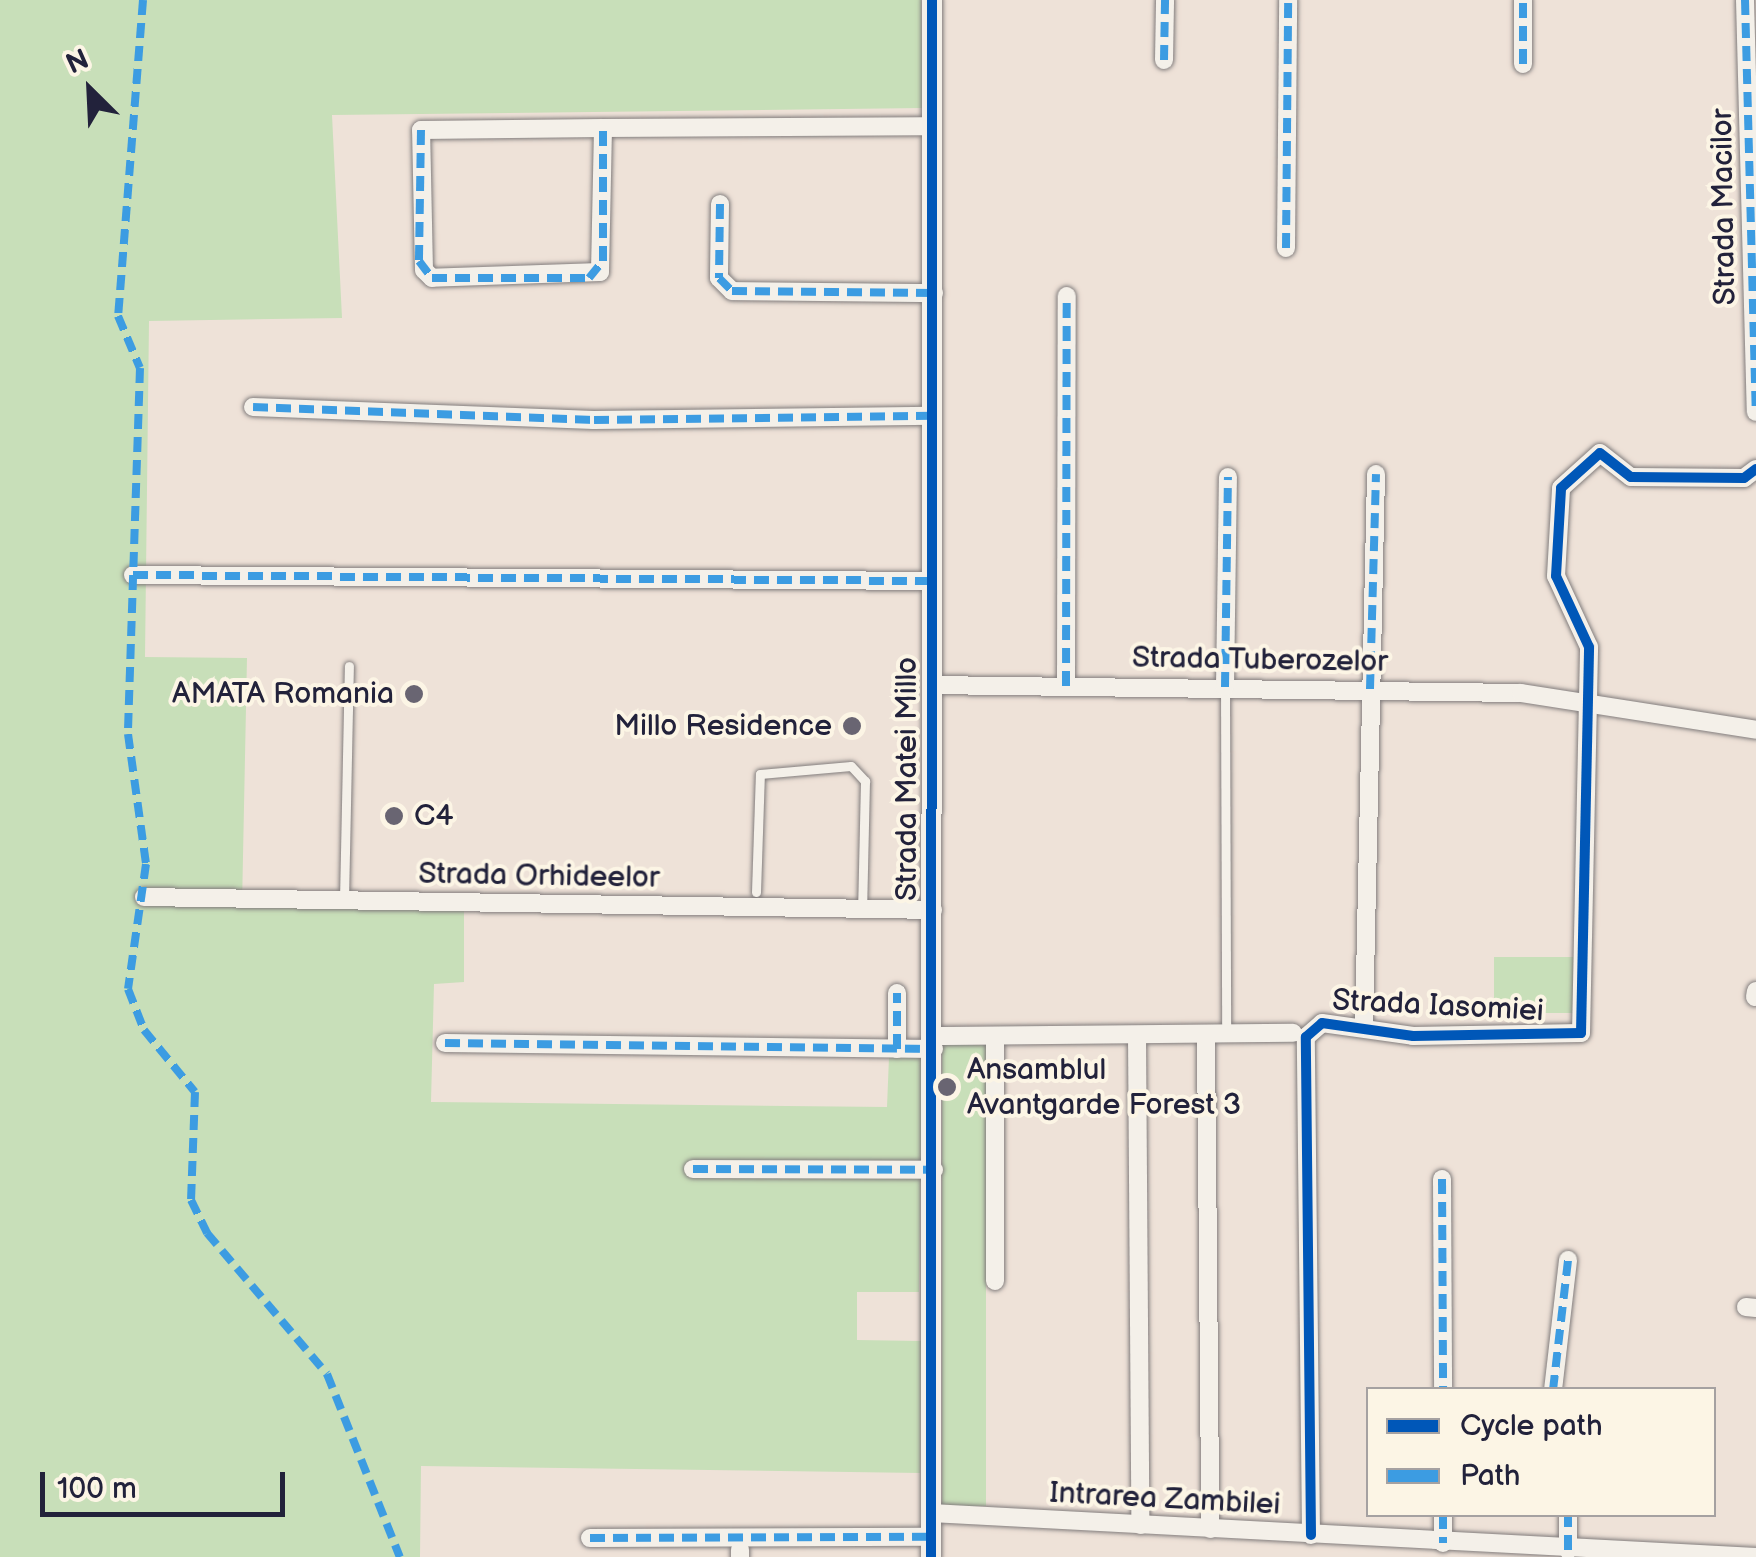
<!DOCTYPE html>
<html>
<head>
<meta charset="utf-8">
<style>
  body { margin:0 }
  #map { position:relative; width:1756px; height:1557px; overflow:hidden; background:#eee2d8; font-family:"Balsamiq Sans",sans-serif }
  div>[style] { position:absolute }
  [style*='--x'] { left:calc(var(--x)*1px); top:calc(var(--y)*1px); width:calc(var(--w)*1px); rotate:calc(var(--a)*1deg) }
  .green>* { inset:0; background:#c8dfb9; transform-origin:0 0 }
  .roads { filter:drop-shadow(0 0 2px #827d7d) drop-shadow(0 0 2px #827d7d) }
  .service>* { height:9px; margin:-4.5px; padding:0 4.5px; transform-origin:4.5px; border-radius:4.5px; background:#f4f0e9 }
  .minor>* { height:18px; margin:-9px; padding:0 9px; transform-origin:9px; border-radius:9px; background:#f4f0e9 }
  .tertiary>* { height:20px; margin:-10px; padding:0 10px; transform-origin:10px; border-radius:10px; background:#f4f0e9 }
  .quiet>* { height:8px; margin-top:-4px; transform-origin:0; background:repeating-linear-gradient(90deg,#3c9ce2 0 15px,transparent 0 23px) }
  .cycleway>* { height:10px; margin:-5px; padding:0 5px; transform-origin:5px; border-radius:5px; background:#0057b8 }
  .dots>* { width:28px; height:28px; translate:-50% -50%; box-sizing:border-box; border:5px solid #fcf5e5; border-radius:50% }
  span { translate:-50% -50%; white-space:nowrap; text-align:center; line-height:1.15; -webkit-text-stroke:8px #fcf5e5; paint-order:stroke }
  .street-label { font-size:30px; color:#22223b }
  .poi-label { font-size:30px; color:#22223b }
  .right { translate:-100% -50%; text-align:right }
  .left { translate:0 -50%; text-align:left }
  .legend { position:absolute; left:1366px; top:1387px; width:350px; height:130px; box-sizing:border-box; background:#fcf5e5; border:2px solid #a5a1a1; margin:0; padding:12px 18px; list-style:none; font-size:30px; color:#22223b }
  .legend li { display:flex; align-items:center; gap:20px; height:50px }
  .legend b { width:50px; border:2px solid #a5a1a1 }
  .north { position:absolute; left:40px; top:40px; width:100px; height:100px; -webkit-text-stroke:8px #fcf5e5; paint-order:stroke; rotate:336deg; font-size:28px; font-weight:700; line-height:40px; text-align:center; color:#22223b }
  .north::after { content:''; display:block; margin:auto; width:35px; height:45px; background:#22223b; clip-path:polygon(50% 0,100% 100%,50% 72%,0 100%) }
  .scale { position:absolute; left:40px; top:1472px; width:245px; height:45px; box-sizing:border-box; border:5px solid #22223b; border-top:0; padding-left:12px; font-size:30px; line-height:35px; white-space:nowrap; color:#22223b; -webkit-text-stroke:8px #fcf5e5; paint-order:stroke }
</style>
</head>
<body>
<div id="map">
  <div class="green">
    <i style="clip-path:polygon(0 0,921px 0,923px 108px,332px 115px,342px 318px,149px 321px,145px 657px,247px 658px,242px 906px,464px 910px,464px 982px,434px 984px,431px 1102px,887px 1107px,889px 1057px,922px 1057px,919px 1292px,857px 1292px,857px 1340px,921px 1341px,920px 1473px,421px 1466px,420px 1557px,0 1557px)"></i>
    <i style="left:1494px;top:957px;width:81px;height:56px"></i>
    <i style="left:986px;top:1045px;width:461px;height:44px;rotate:90deg"></i>
  </div>
  <div class="roads">
    <div class="service">
      <i style="--x:1225;--y:688;--w:347;--a:89.8"></i>
      <i style="--x:756;--y:892;--w:118;--a:-88.1"></i>
      <i style="--x:760;--y:774;--w:91;--a:-5"></i>
      <i style="--x:851;--y:766;--w:21;--a:47"></i>
      <i style="--x:865;--y:781;--w:128;--a:91.3"></i>
      <i style="--x:344;--y:900;--w:234;--a:-88.8"></i>
    </div>
    <div class="minor">
      <i style="--x:1745;--y:0;--w:412;--a:88.5"></i>
      <i style="--x:1164;--y:60;--w:60;--a:-89"></i>
      <i style="--x:1523;--y:64;--w:64;--a:-90"></i>
      <i style="--x:603;--y:128;--w:144;--a:91.2"></i>
      <i style="--x:600;--y:272;--w:168;--a:178"></i>
      <i style="--x:432;--y:278;--w:11;--a:-135"></i>
      <i style="--x:424;--y:270;--w:140;--a:-91.2"></i>
      <i style="--x:421;--y:130;--w:182;--a:-0.6"></i>
      <i style="--x:603;--y:128;--w:330;--a:-0.3"></i>
      <i style="--x:720;--y:204;--w:74;--a:90.8"></i>
      <i style="--x:719;--y:278;--w:18;--a:45"></i>
      <i style="--x:732;--y:291;--w:202;--a:0.6"></i>
      <i style="--x:1286;--y:248;--w:248;--a:-89.5"></i>
      <i style="--x:253;--y:407;--w:341;--a:2.2"></i>
      <i style="--x:594;--y:420;--w:339;--a:-0.7"></i>
      <i style="--x:133;--y:575;--w:799;--a:0.43"></i>
      <i style="--x:931;--y:685;--w:590;--a:0.78"></i>
      <i style="--x:1521;--y:693;--w:238;--a:8.9"></i>
      <i style="--x:1066;--y:686;--w:390;--a:-89.9"></i>
      <i style="--x:1225;--y:687;--w:210;--a:-89.2"></i>
      <i style="--x:144;--y:897;--w:789;--a:0.94"></i>
      <i style="--x:1755;--y:997;--w:6;--a:-81"></i>
      <i style="--x:1364;--y:1024;--w:550;--a:-88.75"></i>
      <i style="--x:1206;--y:1034;--w:495;--a:89.5"></i>
      <i style="--x:1137;--y:1035;--w:490;--a:89.6"></i>
      <i style="--x:934;--y:1036;--w:359;--a:-0.5"></i>
      <i style="--x:995;--y:1036;--w:245;--a:90"></i>
      <i style="--x:445;--y:1043;--w:489;--a:0.7"></i>
      <i style="--x:897;--y:1049;--w:56;--a:-90"></i>
      <i style="--x:693;--y:1169;--w:241;--a:0.2"></i>
      <i style="--x:1442;--y:1179;--w:211;--a:89.7"></i>
      <i style="--x:1746;--y:1307;--w:10;--a:6"></i>
      <i style="--x:1553;--y:1390;--w:131;--a:-83.4"></i>
      <i style="--x:931;--y:1513;--w:826;--a:3.05"></i>
      <i style="--x:1443;--y:1514;--w:29;--a:90"></i>
      <i style="--x:1311;--y:1535;--w:498;--a:-90.6"></i>
      <i style="--x:1306;--y:1037;--w:21;--a:-41"></i>
      <i style="--x:1322;--y:1023;--w:92;--a:8.1"></i>
      <i style="--x:1413;--y:1036;--w:168;--a:-1"></i>
      <i style="--x:1581;--y:1033;--w:386;--a:-88.8"></i>
      <i style="--x:1589;--y:647;--w:78;--a:-114.9"></i>
      <i style="--x:1556;--y:576;--w:88;--a:-86.7"></i>
      <i style="--x:1561;--y:488;--w:52;--a:-41.9"></i>
      <i style="--x:1600;--y:453;--w:39;--a:38"></i>
      <i style="--x:1631;--y:477;--w:113;--a:0.5"></i>
      <i style="--x:1744;--y:478;--w:15;--a:-37"></i>
      <i style="--x:590;--y:1538;--w:341;--a:-0.2"></i>
      <i style="--x:1568;--y:1550;--w:36;--a:-90"></i>
      <i style="--x:740;--y:1557;--w:7;--a:-90"></i>
    </div>
    <div class="tertiary">
      <i style="--x:931;--y:1557;--w:1557;--a:-89.96"></i>
    </div>
  </div>
  <div class="quiet">
    <i style="--x:143;--y:0;--w:317;--a:94.5"></i>
    <i style="--x:118;--y:316;--w:56;--a:67.1"></i>
    <i style="--x:140;--y:368;--w:366;--a:91.9"></i>
    <i style="--x:128;--y:734;--w:131;--a:82.1"></i>
    <i style="--x:146;--y:864;--w:126;--a:98.2"></i>
    <i style="--x:128;--y:989;--w:44;--a:68.7"></i>
    <i style="--x:144;--y:1030;--w:80;--a:50.6"></i>
    <i style="--x:195;--y:1092;--w:108;--a:92.1"></i>
    <i style="--x:191;--y:1200;--w:37;--a:64"></i>
    <i style="--x:207;--y:1233;--w:185;--a:49.6"></i>
    <i style="--x:327;--y:1374;--w:197;--a:68.3"></i>
    <i style="--x:1745;--y:0;--w:412;--a:88.5"></i>
    <i style="--x:1164;--y:60;--w:60;--a:-89"></i>
    <i style="--x:1523;--y:64;--w:64;--a:-90"></i>
    <i style="--x:421;--y:130;--w:131;--a:90.9"></i>
    <i style="--x:419;--y:261;--w:21;--a:53"></i>
    <i style="--x:432;--y:278;--w:157;--a:0"></i>
    <i style="--x:589;--y:278;--w:22;--a:-51"></i>
    <i style="--x:603;--y:261;--w:133;--a:-90"></i>
    <i style="--x:720;--y:204;--w:74;--a:90.8"></i>
    <i style="--x:719;--y:278;--w:18;--a:45"></i>
    <i style="--x:732;--y:291;--w:202;--a:0.6"></i>
    <i style="--x:1286;--y:248;--w:248;--a:-89.5"></i>
    <i style="--x:253;--y:407;--w:341;--a:2.2"></i>
    <i style="--x:594;--y:420;--w:339;--a:-0.7"></i>
    <i style="--x:133;--y:575;--w:799;--a:0.43"></i>
    <i style="--x:1066;--y:686;--w:390;--a:-89.9"></i>
    <i style="--x:1225;--y:687;--w:210;--a:-89.2"></i>
    <i style="--x:1370;--y:689;--w:215;--a:-88.4"></i>
    <i style="--x:445;--y:1043;--w:489;--a:0.7"></i>
    <i style="--x:897;--y:1049;--w:56;--a:-90"></i>
    <i style="--x:693;--y:1169;--w:241;--a:0.2"></i>
    <i style="--x:1442;--y:1179;--w:211;--a:89.7"></i>
    <i style="--x:1553;--y:1390;--w:131;--a:-83.4"></i>
    <i style="--x:1443;--y:1514;--w:29;--a:90"></i>
    <i style="--x:590;--y:1538;--w:341;--a:-0.2"></i>
    <i style="--x:1568;--y:1550;--w:36;--a:-90"></i>
  </div>
  <div class="cycleway">
    <i style="--x:1311;--y:1535;--w:498;--a:-90.6"></i>
    <i style="--x:1306;--y:1037;--w:21;--a:-41"></i>
    <i style="--x:1322;--y:1023;--w:92;--a:8.1"></i>
    <i style="--x:1413;--y:1036;--w:168;--a:-1"></i>
    <i style="--x:1581;--y:1033;--w:386;--a:-88.8"></i>
    <i style="--x:1589;--y:647;--w:78;--a:-114.9"></i>
    <i style="--x:1556;--y:576;--w:88;--a:-86.7"></i>
    <i style="--x:1561;--y:488;--w:52;--a:-41.9"></i>
    <i style="--x:1600;--y:453;--w:39;--a:38"></i>
    <i style="--x:1631;--y:477;--w:113;--a:0.5"></i>
    <i style="--x:1744;--y:478;--w:15;--a:-37"></i>
    <i style="--x:931;--y:1557;--w:1557;--a:-89.96"></i>
  </div>
  <div class="dots">
    <i style="left:414px;top:694px;background:#696572"></i>
    <i style="left:852px;top:726px;background:#696572"></i>
    <i style="left:394px;top:816px;background:#696572"></i>
    <i style="left:947px;top:1087px;background:#696572"></i>
  </div>
  <div class="street-label">
    <span style="left:1724px;top:207px;rotate:-91deg">Strada Macilor</span>
    <span style="left:1260px;top:660px;rotate:1deg">Strada Tuberozelor</span>
    <span style="left:907px;top:779px;rotate:-90deg">Strada Matei Millo</span>
    <span style="left:539px;top:876px;rotate:1deg">Strada Orhideelor</span>
    <span style="left:1438px;top:1006px;rotate:3deg">Strada Iasomiei</span>
    <span style="left:1165px;top:1499px;rotate:3deg">Intrarea Zambilei</span>
  </div>
  <div class="poi-label">
    <span class="right" style="left:394px;top:694px">AMATA Romania</span>
    <span class="right" style="left:832px;top:726px">Millo Residence</span>
    <span class="left" style="left:414px;top:816px">C4</span>
    <span class="left" style="left:967px;top:1087px">Ansamblul<br>Avantgarde Forest 3</span>
  </div>
  <ul class="legend">
  <li><b style="height:12px;background:#0057b8"></b>Cycle path</li>
  <li><b style="height:12px;background:#3c9ce2"></b>Path</li>
  </ul>
  <div class="north">N</div>
  <div class="scale">100 m</div>
</div>
</body>
</html>
